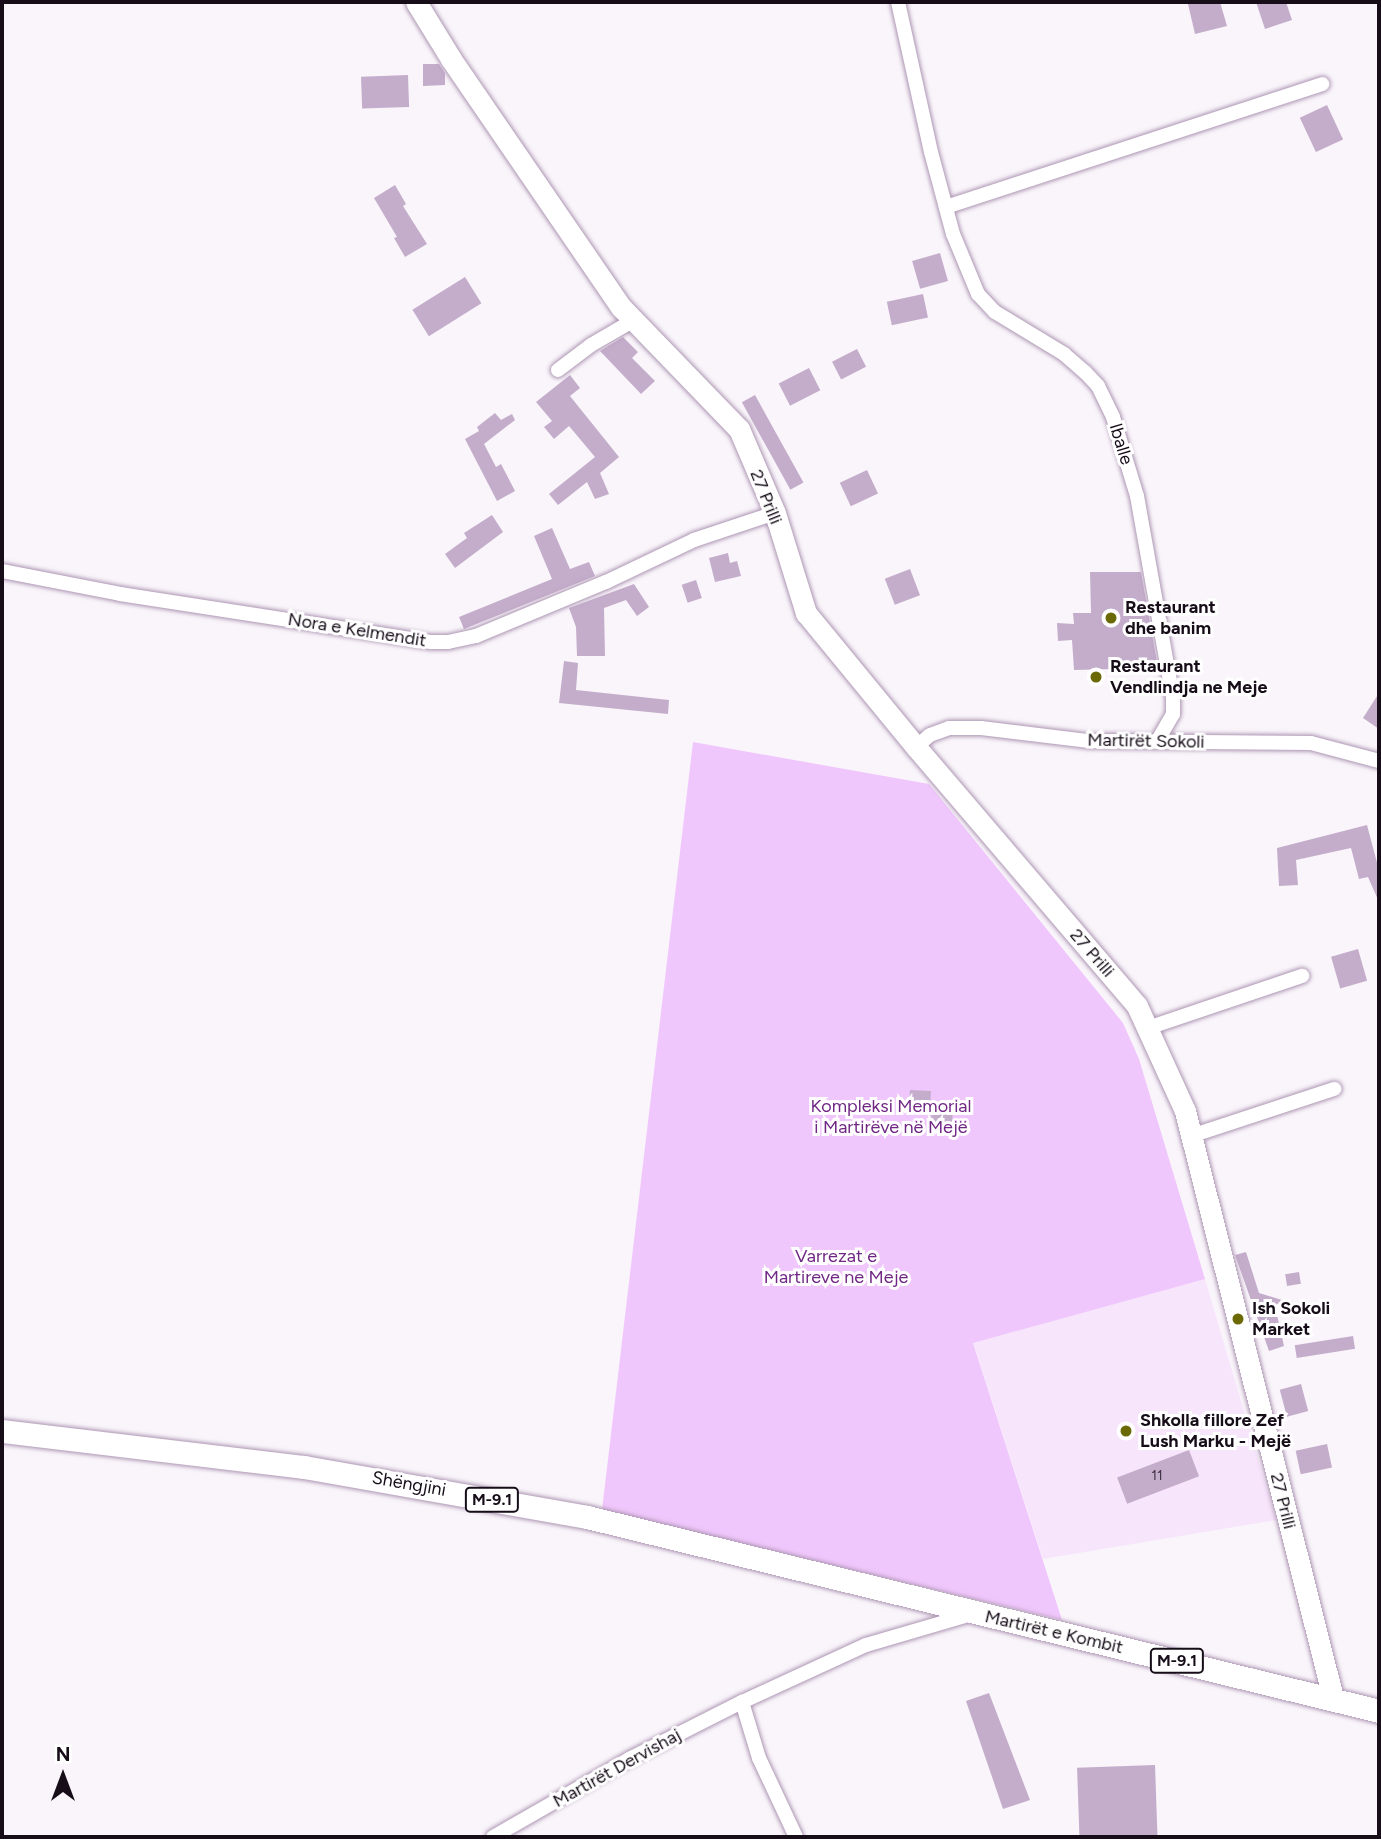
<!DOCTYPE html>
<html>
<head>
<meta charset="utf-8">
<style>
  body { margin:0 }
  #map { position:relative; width:1381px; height:1839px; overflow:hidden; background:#faf5fb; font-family:Figtree,sans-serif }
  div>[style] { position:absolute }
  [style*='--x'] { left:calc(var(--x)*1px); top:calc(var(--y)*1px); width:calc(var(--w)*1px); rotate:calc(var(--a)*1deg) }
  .built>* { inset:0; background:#f7e5fc }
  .green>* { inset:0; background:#f0c7fc }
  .building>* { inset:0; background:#c4adcb; transform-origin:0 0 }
  .roads { filter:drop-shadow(0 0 2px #ad96b3) drop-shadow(0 0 2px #ad96b3) }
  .street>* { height:14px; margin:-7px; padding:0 7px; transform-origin:7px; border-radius:7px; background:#fff }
  .secondary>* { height:21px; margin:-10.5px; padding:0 10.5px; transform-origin:10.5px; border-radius:10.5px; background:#fff }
  .primary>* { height:23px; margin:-11.5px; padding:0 11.5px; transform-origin:11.5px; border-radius:11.5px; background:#fff }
  .dots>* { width:19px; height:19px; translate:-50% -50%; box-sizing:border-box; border:4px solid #fff; border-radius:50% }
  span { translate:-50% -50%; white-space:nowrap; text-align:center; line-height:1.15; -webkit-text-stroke:6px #fff; paint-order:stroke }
  .number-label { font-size:14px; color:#423545 }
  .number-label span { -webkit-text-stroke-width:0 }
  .shield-label span { padding:2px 5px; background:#fff; border:2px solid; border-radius:5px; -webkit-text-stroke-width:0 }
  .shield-label { font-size:16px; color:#160d18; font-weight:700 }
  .street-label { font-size:18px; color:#160d18 }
  .poi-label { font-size:18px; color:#160d18; font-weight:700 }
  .left { translate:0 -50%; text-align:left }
  .park-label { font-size:18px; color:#702784 }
  .frame { position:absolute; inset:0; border:4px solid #160d18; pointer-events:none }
  .north { position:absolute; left:28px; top:1741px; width:70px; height:70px; -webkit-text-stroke:5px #fff; paint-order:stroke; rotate:0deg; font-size:19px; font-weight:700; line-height:28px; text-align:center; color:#160d18 }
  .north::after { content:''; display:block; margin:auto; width:24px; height:32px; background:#160d18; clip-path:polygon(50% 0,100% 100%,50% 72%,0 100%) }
</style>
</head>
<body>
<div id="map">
  <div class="built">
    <i style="clip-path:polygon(1205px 1279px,1276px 1520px,1043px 1559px,973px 1342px)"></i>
  </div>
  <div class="green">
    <i style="clip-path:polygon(693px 742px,929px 784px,1123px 1023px,1139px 1059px,1205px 1279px,973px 1343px,1062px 1620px,602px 1510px)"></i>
  </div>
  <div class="building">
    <i style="clip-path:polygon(1197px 2px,1220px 2px,1227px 26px,1195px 34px,1188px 4px)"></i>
    <i style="clip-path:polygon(1256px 2px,1286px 2px,1292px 20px,1265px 29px)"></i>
    <i style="clip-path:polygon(423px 64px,439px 64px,445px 73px,445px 85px,423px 86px)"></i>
    <i style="left:408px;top:75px;width:32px;height:47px;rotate:88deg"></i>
    <i style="left:1327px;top:105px;width:38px;height:30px;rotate:65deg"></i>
    <i style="clip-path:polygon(395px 185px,406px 204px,403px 206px,427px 244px,405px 257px,394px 238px,397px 237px,374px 198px)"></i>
    <i style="left:940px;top:253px;width:29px;height:29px;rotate:74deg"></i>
    <i style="left:465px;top:277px;width:31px;height:62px;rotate:58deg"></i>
    <i style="left:923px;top:294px;width:24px;height:37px;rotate:78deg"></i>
    <i style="clip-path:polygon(623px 337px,638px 352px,632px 358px,655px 381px,641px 394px,600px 351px)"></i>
    <i style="left:857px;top:349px;width:20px;height:28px;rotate:63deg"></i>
    <i style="left:809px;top:368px;width:25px;height:34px;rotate:63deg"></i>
    <i style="clip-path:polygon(570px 375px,580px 388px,570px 396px,619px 457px,600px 473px,609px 494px,595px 499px,587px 482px,558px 505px,549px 494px,595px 457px,569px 426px,554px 439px,544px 427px,552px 421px,536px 402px)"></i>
    <i style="left:755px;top:395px;width:100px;height:15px;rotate:61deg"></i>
    <i style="clip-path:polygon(495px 413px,501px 420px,512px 414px,515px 420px,484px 444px,496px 467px,501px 464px,515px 491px,497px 501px,465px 439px,479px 431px,477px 427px)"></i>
    <i style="left:867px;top:470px;width:26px;height:30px;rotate:65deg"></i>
    <i style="clip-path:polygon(492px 515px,503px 532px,455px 568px,445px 554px,467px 538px,464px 533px)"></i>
    <i style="clip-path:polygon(552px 528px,570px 569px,589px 562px,595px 576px,464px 629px,459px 617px,552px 579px,534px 536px)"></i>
    <i style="clip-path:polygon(728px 553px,730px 563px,737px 561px,741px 576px,715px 582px,709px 558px)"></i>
    <i style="left:910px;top:569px;width:28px;height:27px;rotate:69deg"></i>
    <i style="clip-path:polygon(1090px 572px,1141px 572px,1158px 668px,1074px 670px,1072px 640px,1058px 641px,1057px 623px,1074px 624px,1073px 613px,1091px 613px)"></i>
    <i style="left:696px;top:580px;width:19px;height:15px;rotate:72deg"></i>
    <i style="clip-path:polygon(634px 584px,649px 607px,637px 616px,626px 600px,604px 608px,605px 656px,577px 656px,576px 627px,569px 608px)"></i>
    <i style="clip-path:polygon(564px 661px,578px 663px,576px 690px,669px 700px,668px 714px,559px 703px)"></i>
    <i style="clip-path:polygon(1379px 693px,1379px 729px,1363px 718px)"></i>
    <i style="clip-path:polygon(1367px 825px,1379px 870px,1379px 902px,1368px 877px,1359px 879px,1351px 848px,1296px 860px,1298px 885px,1279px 886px,1277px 848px)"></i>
    <i style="left:1358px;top:949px;width:33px;height:28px;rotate:74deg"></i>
    <i style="left:910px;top:1090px;width:21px;height:18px;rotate:3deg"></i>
    <i style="left:932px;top:1106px;width:21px;height:18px;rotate:3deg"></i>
    <i style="clip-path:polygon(1246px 1252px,1259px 1293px,1282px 1300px,1275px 1306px,1284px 1346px,1269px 1351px,1235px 1255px)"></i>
    <i style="left:1299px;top:1272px;width:12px;height:14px;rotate:81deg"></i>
    <i style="left:1353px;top:1336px;width:13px;height:59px;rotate:81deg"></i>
    <i style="left:1301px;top:1384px;width:28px;height:22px;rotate:75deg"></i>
    <i style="left:1327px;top:1444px;width:24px;height:32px;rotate:78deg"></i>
    <i style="left:1189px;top:1450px;width:28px;height:77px;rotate:69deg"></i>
    <i style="clip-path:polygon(989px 1693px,1030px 1800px,1003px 1809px,966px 1701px)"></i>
    <i style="left:1155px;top:1765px;width:72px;height:78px;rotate:88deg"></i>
  </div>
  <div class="roads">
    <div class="street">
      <i style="--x:898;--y:2;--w:154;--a:77.6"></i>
      <i style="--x:931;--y:152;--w:85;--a:75"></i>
      <i style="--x:953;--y:234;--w:65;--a:67.4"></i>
      <i style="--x:978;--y:294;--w:25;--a:47"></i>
      <i style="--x:995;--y:312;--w:81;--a:31.3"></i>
      <i style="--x:1064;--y:354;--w:28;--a:41"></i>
      <i style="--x:1085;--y:372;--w:19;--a:47"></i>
      <i style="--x:1098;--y:386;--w:34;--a:64"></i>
      <i style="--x:1113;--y:417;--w:83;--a:73.1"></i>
      <i style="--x:1137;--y:496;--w:206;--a:79.9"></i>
      <i style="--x:1173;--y:699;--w:15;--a:90"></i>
      <i style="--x:1173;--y:714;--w:32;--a:120"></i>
      <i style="--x:946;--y:207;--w:396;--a:-18.1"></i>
      <i style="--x:558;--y:370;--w:41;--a:-37.1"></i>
      <i style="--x:591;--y:345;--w:50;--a:-30.2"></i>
      <i style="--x:2;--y:571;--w:120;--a:11"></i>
      <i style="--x:120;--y:594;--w:315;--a:8.8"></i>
      <i style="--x:431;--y:642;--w:17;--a:0"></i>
      <i style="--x:448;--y:642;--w:29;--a:-12"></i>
      <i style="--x:476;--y:636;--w:141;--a:-22.6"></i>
      <i style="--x:606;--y:582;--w:98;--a:-25.5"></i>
      <i style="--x:694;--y:540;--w:85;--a:-18.4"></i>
      <i style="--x:916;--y:747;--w:18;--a:-41"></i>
      <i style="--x:930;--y:735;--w:20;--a:-20"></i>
      <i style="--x:949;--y:728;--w:32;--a:0"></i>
      <i style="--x:981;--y:728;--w:109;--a:6.9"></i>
      <i style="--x:1089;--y:741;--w:222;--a:0.5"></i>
      <i style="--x:1311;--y:743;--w:70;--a:14.8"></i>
      <i style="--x:1148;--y:1028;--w:163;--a:-18.7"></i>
      <i style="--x:1191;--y:1136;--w:151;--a:-18.2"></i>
      <i style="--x:742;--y:1702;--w:59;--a:73.1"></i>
      <i style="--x:759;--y:1758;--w:87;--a:64.9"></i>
      <i style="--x:493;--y:1837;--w:157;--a:-29.8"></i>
      <i style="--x:629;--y:1759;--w:127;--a:-26.8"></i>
      <i style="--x:742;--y:1702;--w:136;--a:-24.7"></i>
      <i style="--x:866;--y:1645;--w:110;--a:-16.3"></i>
    </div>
    <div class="secondary">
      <i style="--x:416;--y:2;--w:67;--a:58.4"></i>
      <i style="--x:451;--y:59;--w:301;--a:55.6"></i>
      <i style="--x:621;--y:307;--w:170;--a:46"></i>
      <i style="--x:739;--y:429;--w:91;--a:66.8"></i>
      <i style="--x:775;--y:513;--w:105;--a:72.8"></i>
      <i style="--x:806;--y:613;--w:173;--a:50.6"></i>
      <i style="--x:916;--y:747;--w:340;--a:49.5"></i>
      <i style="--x:1137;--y:1006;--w:115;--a:65.4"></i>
      <i style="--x:1185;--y:1111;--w:605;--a:75.85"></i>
    </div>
    <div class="primary">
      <i style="--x:2;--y:1431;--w:304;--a:6.8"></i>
      <i style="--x:304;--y:1467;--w:287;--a:10"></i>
      <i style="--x:587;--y:1517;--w:815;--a:13.76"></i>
    </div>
  </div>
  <div class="dots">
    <i style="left:1111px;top:618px;background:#6b6904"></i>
    <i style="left:1096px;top:677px;background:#6b6904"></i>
    <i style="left:1238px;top:1319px;background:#6b6904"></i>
    <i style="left:1126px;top:1431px;background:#6b6904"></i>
  </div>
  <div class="number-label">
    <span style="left:1157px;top:1476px">11</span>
  </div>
  <div class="shield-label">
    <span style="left:492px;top:1500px">M-9.1</span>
    <span style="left:1177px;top:1661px">M-9.1</span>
  </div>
  <div class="street-label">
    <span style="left:1121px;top:444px;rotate:73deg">Iballe</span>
    <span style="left:766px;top:497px;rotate:68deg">27 Prilli</span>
    <span style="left:357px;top:630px;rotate:9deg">Nora e Kelmendit</span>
    <span style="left:1146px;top:741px;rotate:1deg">Martirët Sokoli</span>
    <span style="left:1092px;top:953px;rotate:49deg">27 Prilli</span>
    <span style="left:409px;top:1484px;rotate:10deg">Shëngjini</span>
    <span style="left:1283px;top:1501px;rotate:76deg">27 Prilli</span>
    <span style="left:1054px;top:1632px;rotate:13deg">Martirët e Kombit</span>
    <span style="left:617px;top:1768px;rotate:-29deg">Martirët Dervishaj</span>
  </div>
  <div class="poi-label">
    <span class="left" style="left:1125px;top:618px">Restaurant<br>dhe banim</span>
    <span class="left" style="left:1110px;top:677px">Restaurant<br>Vendlindja ne Meje</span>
    <span class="left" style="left:1252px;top:1319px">Ish Sokoli<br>Market</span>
    <span class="left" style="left:1140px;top:1431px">Shkolla fillore Zef<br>Lush Marku - Mejë</span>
  </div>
  <div class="park-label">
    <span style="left:891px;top:1117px">Kompleksi Memorial<br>i Martirëve në Mejë</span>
    <span style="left:836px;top:1267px">Varrezat e<br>Martireve ne Meje</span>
  </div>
  <div class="frame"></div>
  <div class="north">N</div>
</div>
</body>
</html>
